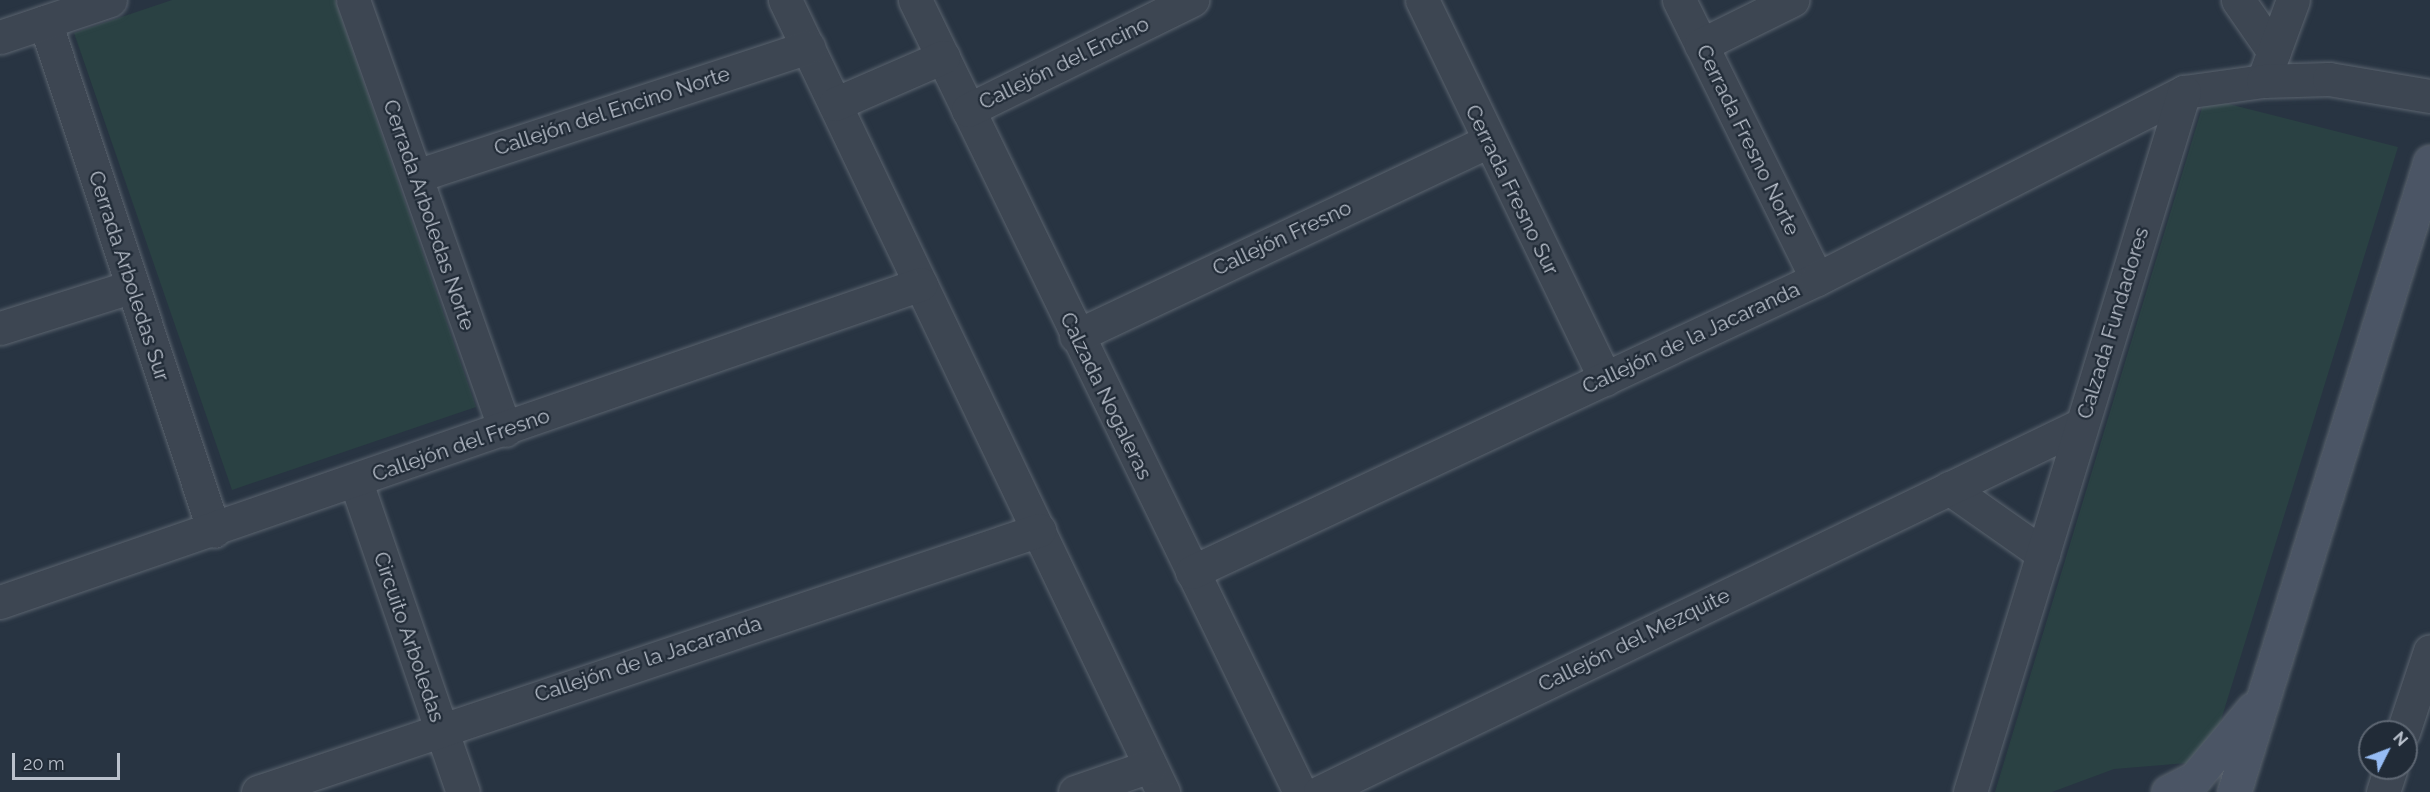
<!DOCTYPE html>
<html>
<head>
<meta charset="utf-8">
<style>
  body { margin:0 }
  #map { position:relative; width:2430px; height:792px; overflow:hidden; background:#283442; font-family:Raleway,sans-serif }
  div>[style] { position:absolute }
  [style*='--x'] { left:calc(var(--x)*1px); top:calc(var(--y)*1px); width:calc(var(--w)*1px); rotate:calc(var(--a)*1deg) }
  .green>* { inset:0; background:#2a4143 }
  .roads { filter:drop-shadow(0 0 2px #5b646f) drop-shadow(0 0 2px #5b646f) }
  .street>* { height:33px; margin:-16.5px; padding:0 16.5px; transform-origin:16.5px; border-radius:16.5px; background:#3d4652 }
  .secondary>* { height:33px; margin:-16.5px; padding:0 16.5px; transform-origin:16.5px; border-radius:16.5px; background:#4b5565 }
  span { translate:-50% -50%; white-space:nowrap; text-align:center; line-height:1.15; -webkit-text-stroke:4.5px #212b37; paint-order:stroke }
  .street-label { font-size:21px; color:#bac1cc }
  .north { position:absolute; left:2358px; top:720px; width:60px; height:60px; box-sizing:border-box; background:#212b37; border:2px solid #5e6773; border-radius:50%; rotate:48deg; font-size:16px; font-weight:700; line-height:24px; text-align:center; color:#bac1cc }
  .north::after { content:''; display:block; margin:auto; width:21px; height:27px; background:#96bcf4; clip-path:polygon(50% 0,100% 100%,50% 72%,0 100%) }
  .scale { position:absolute; left:12px; top:753px; width:108px; height:27px; box-sizing:border-box; border:3px solid #bac1cc; border-top:0; padding-left:8px; font-size:18px; line-height:21px; white-space:nowrap; color:#bac1cc; -webkit-text-stroke:4px #212b37; paint-order:stroke }
</style>
</head>
<body>
<div id="map">
  <div class="green">
    <i style="clip-path:polygon(172px 0,335px 0,476px 407px,232px 490px,74px 33px)"></i>
    <i style="clip-path:polygon(2205px 98px,2398px 147px,2213px 746px,2199px 762px,2114px 769px,2052px 792px,1995px 792px)"></i>
  </div>
  <div class="roads">
    <div class="street">
      <i style="--x:353;--y:0;--w:456;--a:70.5"></i>
      <i style="--x:785;--y:0;--w:878;--a:64.49"></i>
      <i style="--x:915;--y:0;--w:881;--a:64.08"></i>
      <i style="--x:1422;--y:0;--w:421;--a:64.2"></i>
      <i style="--x:1679;--y:0;--w:311;--a:63.7"></i>
      <i style="--x:2238;--y:0;--w:63;--a:55.3"></i>
      <i style="--x:45;--y:22;--w:536;--a:71.63"></i>
      <i style="--x:0;--y:37;--w:116;--a:-18.6"></i>
      <i style="--x:1701;--y:45;--w:102;--a:-26.3"></i>
      <i style="--x:2263;--y:81;--w:86;--a:-69.7"></i>
      <i style="--x:835;--y:104;--w:118;--a:-23.5"></i>
      <i style="--x:968;--y:110;--w:250;--a:-26.2"></i>
      <i style="--x:416;--y:176;--w:413;--a:-18.2"></i>
      <i style="--x:0;--y:328;--w:139;--a:-17.5"></i>
      <i style="--x:1076;--y:336;--w:456;--a:-25.3"></i>
      <i style="--x:356;--y:482;--w:328;--a:71"></i>
      <i style="--x:1949;--y:488;--w:115;--a:35.1"></i>
      <i style="--x:1192;--y:572;--w:690;--a:-25.12"></i>
      <i style="--x:1817;--y:279;--w:412;--a:-27"></i>
      <i style="--x:2184;--y:92;--w:80;--a:-7.9"></i>
      <i style="--x:2263;--y:81;--w:66;--a:-1.7"></i>
      <i style="--x:2329;--y:79;--w:102;--a:9.6"></i>
      <i style="--x:0;--y:602;--w:974;--a:-19.05"></i>
      <i style="--x:2403;--y:732;--w:85;--a:-71.6"></i>
      <i style="--x:258;--y:792;--w:824;--a:-18.54"></i>
      <i style="--x:1075;--y:792;--w:79;--a:-19.1"></i>
      <i style="--x:1320;--y:792;--w:845;--a:-25.75"></i>
      <i style="--x:1970;--y:792;--w:732;--a:-73"></i>
      <i style="--x:2383;--y:792;--w:25;--a:-72"></i>
    </div>
    <div class="secondary">
      <i style="--x:2168;--y:792;--w:30;--a:-27"></i>
      <i style="--x:2195;--y:778;--w:90;--a:-50"></i>
      <i style="--x:2234;--y:792;--w:660;--a:-72.72"></i>
    </div>
  </div>
  <div class="street-label">
    <span style="left:1064px;top:63px;rotate:-26deg">Callejón del Encino</span>
    <span style="left:612px;top:111px;rotate:-18deg">Callejón del Encino Norte</span>
    <span style="left:1748px;top:140px;rotate:64deg">Cerrada Fresno Norte</span>
    <span style="left:1512px;top:190px;rotate:64deg">Cerrada Fresno Sur</span>
    <span style="left:429px;top:215px;rotate:71deg">Cerrada Arboledas Norte</span>
    <span style="left:1282px;top:238px;rotate:-25deg">Callejón Fresno</span>
    <span style="left:129px;top:276px;rotate:72deg">Cerrada Arboledas Sur</span>
    <span style="left:2113px;top:323px;rotate:-73deg">Calzada Fundadores</span>
    <span style="left:1691px;top:338px;rotate:-25deg">Callejón de la Jacaranda</span>
    <span style="left:1106px;top:396px;rotate:64deg">Calzada Nogaleras</span>
    <span style="left:461px;top:445px;rotate:-19deg">Callejón del Fresno</span>
    <span style="left:409px;top:637px;rotate:71deg">Circuito Arboledas</span>
    <span style="left:1634px;top:640px;rotate:-26deg">Callejón del Mezquite</span>
    <span style="left:648px;top:659px;rotate:-18deg">Callejón de la Jacaranda</span>
  </div>
  <div class="north">N</div>
  <div class="scale">20 m</div>
</div>
</body>
</html>
